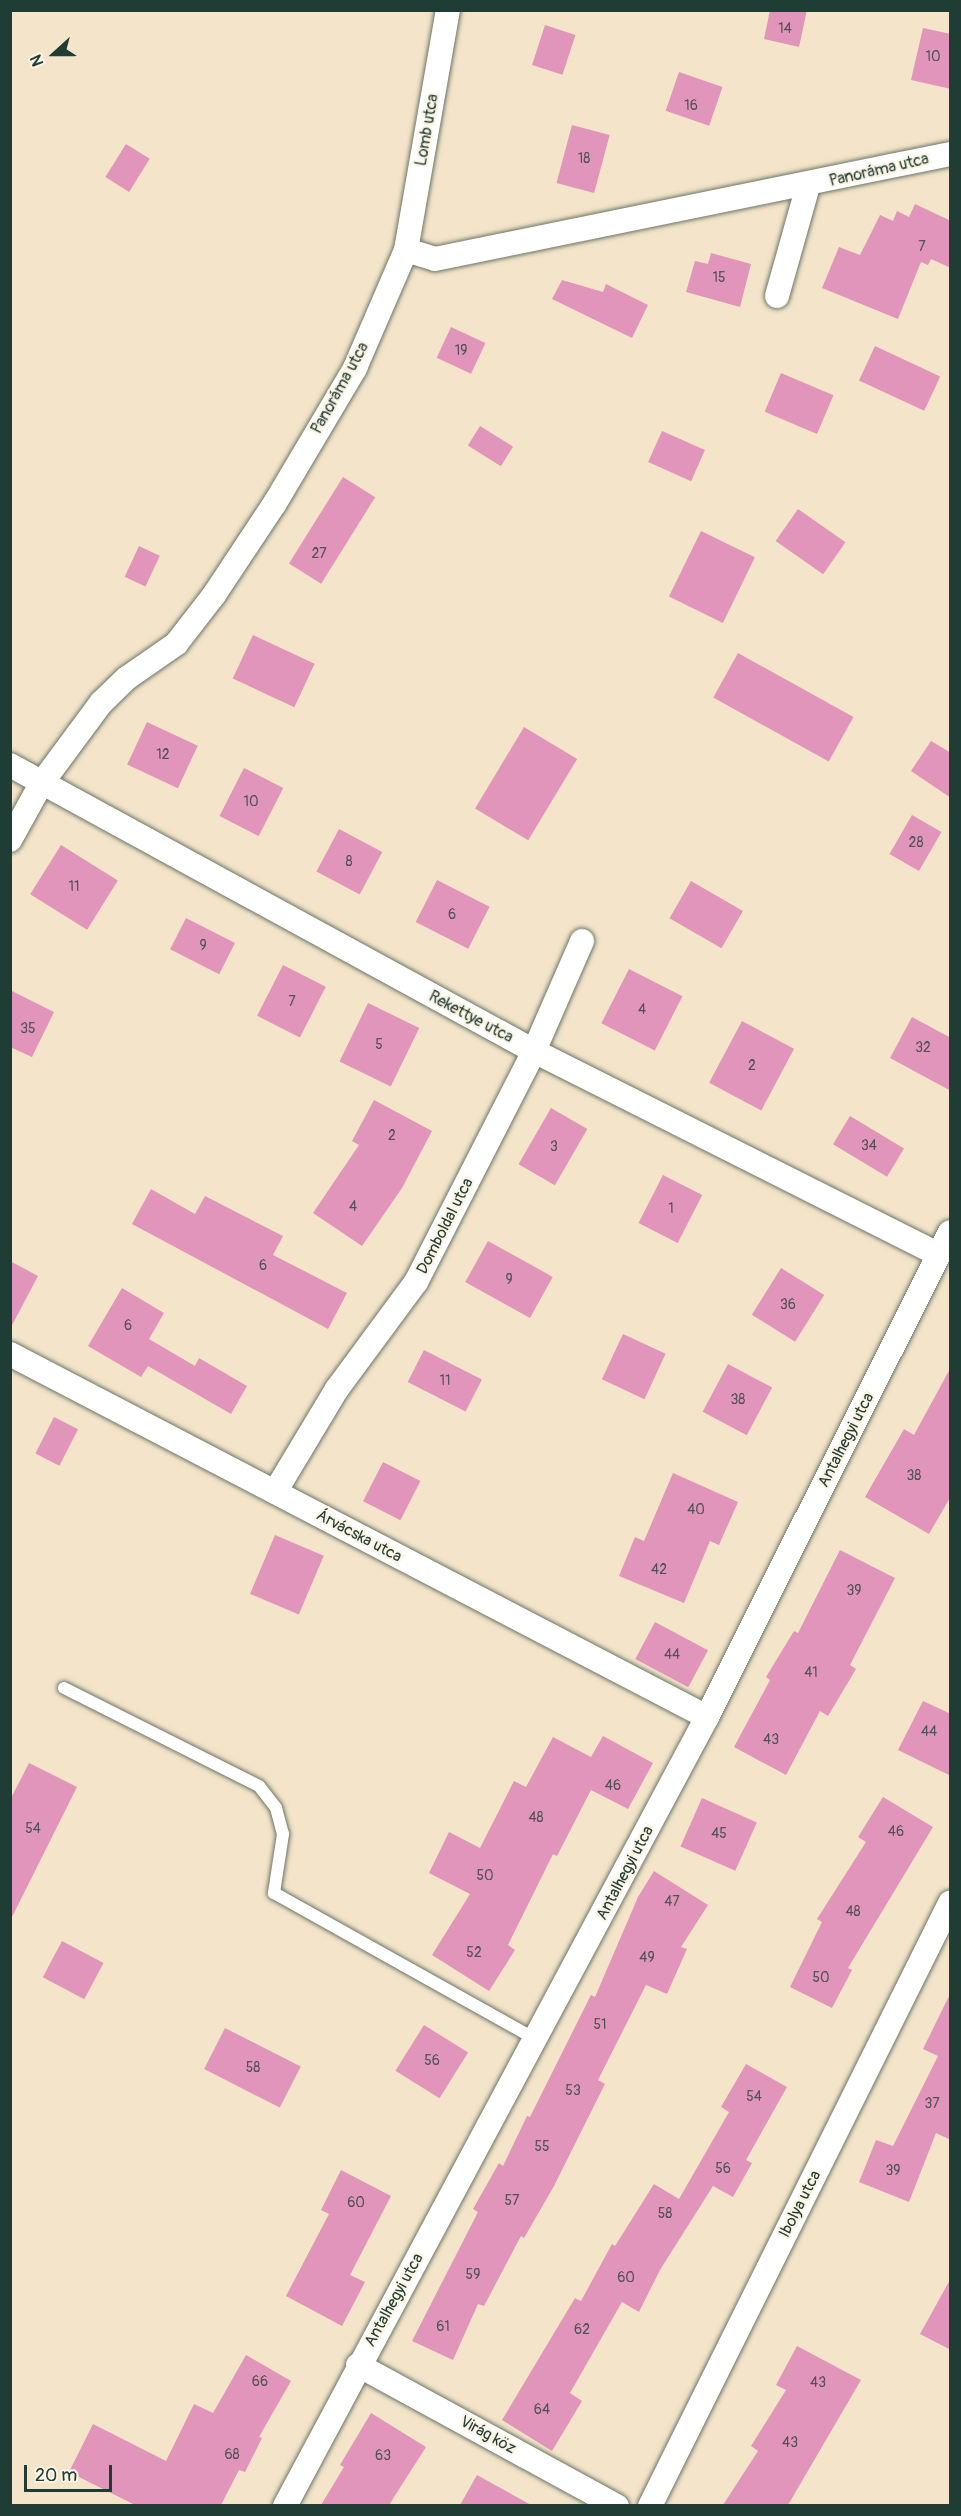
<!DOCTYPE html>
<html>
<head>
<meta charset="utf-8">
<style>
  body { margin:0 }
  #map { position:relative; width:961px; height:2516px; overflow:hidden; background:#f4e4c9; font-family:Pangolin,sans-serif }
  div>[style] { position:absolute }
  [style*='--x'] { left:calc(var(--x)*1px); top:calc(var(--y)*1px); width:calc(var(--w)*1px); rotate:calc(var(--a)*1deg) }
  .building>* { inset:0; background:#e295ba; transform-origin:0 0 }
  .roads { filter:drop-shadow(0 0 2px #6a7768) drop-shadow(0 0 2px #6a7768) }
  .service>* { height:12px; margin:-6px; padding:0 6px; transform-origin:6px; border-radius:6px; background:#fff }
  .minor>* { height:24px; margin:-12px; padding:0 12px; transform-origin:12px; border-radius:12px; background:#fff }
  span { translate:-50% -50%; white-space:nowrap; text-align:center; line-height:1.15; -webkit-text-stroke:4.5px #fcf5e5; paint-order:stroke }
  .number-label { font-size:14px; color:#505356 }
  .number-label span { -webkit-text-stroke-width:0 }
  .street-label { font-size:16px; color:#1f3d34 }
  .frame { position:absolute; inset:0; border:12px solid #1f3d34; pointer-events:none }
  .north { position:absolute; left:24px; top:24px; width:60px; height:60px; -webkit-text-stroke:4px #fcf5e5; paint-order:stroke; rotate:249deg; font-size:16px; font-weight:700; line-height:24px; text-align:center; color:#1f3d34 }
  .north::after { content:''; display:block; margin:auto; width:21px; height:27px; background:#1f3d34; clip-path:polygon(50% 0,100% 100%,50% 72%,0 100%) }
  .scale { position:absolute; left:24px; top:2465px; width:88px; height:27px; box-sizing:border-box; border:3px solid #1f3d34; border-top:0; padding-left:8px; font-size:18px; line-height:21px; white-space:nowrap; color:#1f3d34; -webkit-text-stroke:4px #fcf5e5; paint-order:stroke }
</style>
</head>
<body>
<div id="map">
  <div class="building">
    <i style="clip-path:polygon(770px 10px,807px 10px,799px 47px,764px 39px)"></i>
    <i style="left:545px;top:25px;width:32px;height:42px;rotate:18deg"></i>
    <i style="clip-path:polygon(923px 28px,951px 34px,951px 89px,911px 80px)"></i>
    <i style="left:679px;top:72px;width:46px;height:41px;rotate:19deg"></i>
    <i style="left:572px;top:125px;width:39px;height:60px;rotate:15deg"></i>
    <i style="left:126px;top:144px;width:28px;height:39px;rotate:32deg"></i>
    <i style="clip-path:polygon(915px 204px,951px 221px,951px 268px,931px 259px,928px 265px,921px 262px,898px 319px,822px 288px,839px 247px,860px 255px,880px 215px,893px 221px,897px 211px,909px 217px)"></i>
    <i style="clip-path:polygon(711px 253px,751px 264px,740px 307px,686px 292px,695px 261px,708px 264px)"></i>
    <i style="clip-path:polygon(562px 280px,603px 292px,606px 284px,648px 305px,632px 338px,552px 299px)"></i>
    <i style="left:451px;top:327px;width:38px;height:34px;rotate:25deg"></i>
    <i style="left:875px;top:346px;width:72px;height:38px;rotate:25deg"></i>
    <i style="left:781px;top:373px;width:57px;height:42px;rotate:23deg"></i>
    <i style="left:480px;top:426px;width:39px;height:23px;rotate:32deg"></i>
    <i style="left:662px;top:431px;width:47px;height:34px;rotate:24deg"></i>
    <i style="left:343px;top:477px;width:38px;height:102px;rotate:32deg"></i>
    <i style="left:798px;top:509px;width:58px;height:39px;rotate:35deg"></i>
    <i style="left:701px;top:531px;width:60px;height:73px;rotate:26deg"></i>
    <i style="left:139px;top:546px;width:23px;height:34px;rotate:25deg"></i>
    <i style="left:253px;top:635px;width:68px;height:48px;rotate:25deg"></i>
    <i style="left:738px;top:653px;width:132px;height:51px;rotate:29deg"></i>
    <i style="left:147px;top:722px;width:56px;height:47px;rotate:25deg"></i>
    <i style="left:524px;top:727px;width:62px;height:95px;rotate:31deg"></i>
    <i style="clip-path:polygon(931px 741px,951px 753px,951px 798px,911px 771px)"></i>
    <i style="left:244px;top:768px;width:44px;height:54px;rotate:27deg"></i>
    <i style="left:912px;top:815px;width:34px;height:45px;rotate:30deg"></i>
    <i style="left:339px;top:829px;width:49px;height:48px;rotate:28deg"></i>
    <i style="left:61px;top:845px;width:67px;height:58px;rotate:32deg"></i>
    <i style="left:437px;top:880px;width:59px;height:47px;rotate:27deg"></i>
    <i style="left:691px;top:881px;width:60px;height:43px;rotate:30deg"></i>
    <i style="left:186px;top:918px;width:55px;height:35px;rotate:27deg"></i>
    <i style="left:283px;top:965px;width:48px;height:57px;rotate:27deg"></i>
    <i style="left:629px;top:969px;width:60px;height:61px;rotate:27deg"></i>
    <i style="clip-path:polygon(10px 990px,54px 1012px,32px 1057px,10px 1047px)"></i>
    <i style="left:368px;top:1003px;width:57px;height:65px;rotate:26deg"></i>
    <i style="clip-path:polygon(912px 1017px,951px 1038px,951px 1091px,890px 1058px)"></i>
    <i style="left:742px;top:1021px;width:59px;height:70px;rotate:28deg"></i>
    <i style="clip-path:polygon(374px 1100px,432px 1131px,402px 1188px,362px 1246px,313px 1213px,359px 1145px,352px 1141px)"></i>
    <i style="left:551px;top:1108px;width:42px;height:65px;rotate:30deg"></i>
    <i style="left:850px;top:1116px;width:63px;height:33px;rotate:31deg"></i>
    <i style="left:663px;top:1175px;width:44px;height:54px;rotate:27deg"></i>
    <i style="clip-path:polygon(151px 1189px,195px 1214px,205px 1196px,283px 1236px,273px 1255px,347px 1293px,328px 1329px,132px 1224px)"></i>
    <i style="left:488px;top:1241px;width:74px;height:47px;rotate:29deg"></i>
    <i style="clip-path:polygon(10px 1261px,38px 1276px,10px 1329px)"></i>
    <i style="left:781px;top:1268px;width:51px;height:55px;rotate:32deg"></i>
    <i style="clip-path:polygon(122px 1288px,164px 1313px,149px 1339px,195px 1366px,199px 1358px,247px 1386px,231px 1414px,148px 1366px,141px 1377px,88px 1346px)"></i>
    <i style="left:623px;top:1334px;width:47px;height:50px;rotate:25deg"></i>
    <i style="left:424px;top:1350px;width:65px;height:36px;rotate:27deg"></i>
    <i style="left:728px;top:1364px;width:50px;height:54px;rotate:28deg"></i>
    <i style="clip-path:polygon(951px 1367px,951px 1496px,929px 1534px,865px 1497px,904px 1429px,914px 1435px)"></i>
    <i style="left:54px;top:1417px;width:27px;height:41px;rotate:27deg"></i>
    <i style="left:383px;top:1462px;width:42px;height:44px;rotate:27deg"></i>
    <i style="clip-path:polygon(673px 1473px,738px 1502px,719px 1545px,710px 1541px,684px 1603px,619px 1576px,635px 1537px,644px 1541px)"></i>
    <i style="left:275px;top:1535px;width:53px;height:64px;rotate:23deg"></i>
    <i style="clip-path:polygon(840px 1550px,895px 1578px,850px 1665px,856px 1669px,828px 1716px,820px 1711px,786px 1775px,734px 1747px,770px 1680px,766px 1677px,794px 1631px,798px 1633px)"></i>
    <i style="left:655px;top:1622px;width:60px;height:42px;rotate:28deg"></i>
    <i style="clip-path:polygon(923px 1701px,951px 1714px,951px 1776px,898px 1750px)"></i>
    <i style="clip-path:polygon(603px 1736px,653px 1763px,628px 1809px,591px 1790px,557px 1856px,553px 1854px,508px 1945px,515px 1950px,489px 1991px,432px 1955px,470px 1894px,429px 1873px,449px 1832px,480px 1848px,514px 1781px,526px 1787px,553px 1737px,591px 1757px)"></i>
    <i style="clip-path:polygon(29px 1763px,77px 1787px,10px 1921px,10px 1800px)"></i>
    <i style="clip-path:polygon(883px 1797px,933px 1827px,848px 1968px,852px 1970px,832px 2008px,790px 1987px,822px 1922px,817px 1919px,866px 1842px,858px 1837px)"></i>
    <i style="left:702px;top:1798px;width:60px;height:53px;rotate:24deg"></i>
    <i style="clip-path:polygon(654px 1871px,708px 1905px,681px 1947px,687px 1949px,667px 1994px,646px 1985px,598px 2080px,605px 2084px,554px 2186px,524px 2238px,521px 2236px,484px 2306px,478px 2304px,453px 2360px,412px 2341px,478px 2212px,473px 2209px,499px 2163px,503px 2166px,527px 2116px,530px 2117px,591px 1995px,595px 1997px,638px 1897px)"></i>
    <i style="left:62px;top:1941px;width:47px;height:41px;rotate:28deg"></i>
    <i style="clip-path:polygon(951px 1992px,951px 2140px,936px 2133px,909px 2202px,859px 2182px,876px 2140px,893px 2146px,938px 2056px,923px 2049px)"></i>
    <i style="left:424px;top:2025px;width:52px;height:54px;rotate:32deg"></i>
    <i style="left:225px;top:2028px;width:85px;height:46px;rotate:27deg"></i>
    <i style="clip-path:polygon(746px 2064px,787px 2087px,746px 2160px,752px 2163px,733px 2197px,713px 2186px,660px 2270px,639px 2312px,622px 2302px,570px 2393px,582px 2401px,552px 2451px,502px 2420px,575px 2298px,581px 2301px,612px 2244px,615px 2246px,654px 2184px,679px 2199px,729px 2112px,721px 2107px)"></i>
    <i style="clip-path:polygon(341px 2170px,391px 2196px,350px 2275px,365px 2282px,342px 2326px,286px 2296px,329px 2214px,321px 2210px)"></i>
    <i style="clip-path:polygon(951px 2278px,951px 2350px,920px 2334px)"></i>
    <i style="clip-path:polygon(797px 2346px,861px 2380px,788px 2505px,723px 2505px,758px 2451px,751px 2446px,786px 2390px,776px 2385px)"></i>
    <i style="clip-path:polygon(246px 2355px,291px 2381px,259px 2437px,262px 2438px,245px 2472px,239px 2470px,221px 2505px,135px 2505px,69px 2472px,93px 2424px,166px 2461px,194px 2404px,213px 2413px)"></i>
    <i style="clip-path:polygon(371px 2413px,426px 2447px,389px 2505px,321px 2505px,344px 2467px,340px 2465px)"></i>
    <i style="clip-path:polygon(477px 2475px,531px 2505px,460px 2505px)"></i>
  </div>
  <div class="roads">
    <div class="service">
      <i style="--x:64;--y:1688;--w:218;--a:26.7"></i>
      <i style="--x:259;--y:1786;--w:28;--a:52"></i>
      <i style="--x:276;--y:1808;--w:27;--a:75"></i>
      <i style="--x:283;--y:1834;--w:60;--a:98.7"></i>
      <i style="--x:274;--y:1893;--w:301;--a:29.2"></i>
    </div>
    <div class="minor">
      <i style="--x:406;--y:250;--w:30;--a:17"></i>
      <i style="--x:435;--y:259;--w:526;--a:-11.52"></i>
      <i style="--x:777;--y:296;--w:114;--a:-74.3"></i>
      <i style="--x:10;--y:765;--w:597;--a:28.63"></i>
      <i style="--x:534;--y:1051;--w:452;--a:26.7"></i>
      <i style="--x:10;--y:840;--w:64;--a:-61"></i>
      <i style="--x:41;--y:784;--w:101;--a:-53.5"></i>
      <i style="--x:101;--y:703;--w:36;--a:-44"></i>
      <i style="--x:127;--y:678;--w:60;--a:-34.8"></i>
      <i style="--x:176;--y:644;--w:62;--a:-52.2"></i>
      <i style="--x:214;--y:595;--w:110;--a:-56.5"></i>
      <i style="--x:275;--y:503;--w:157;--a:-59.3"></i>
      <i style="--x:355;--y:368;--w:129;--a:-66.6"></i>
      <i style="--x:406;--y:250;--w:244;--a:-80.1"></i>
      <i style="--x:10;--y:1354;--w:786;--a:27.51"></i>
      <i style="--x:275;--y:1492;--w:120;--a:-59"></i>
      <i style="--x:337;--y:1389;--w:133;--a:-53.6"></i>
      <i style="--x:416;--y:1282;--w:259;--a:-62.9"></i>
      <i style="--x:534;--y:1051;--w:120;--a:-66.4"></i>
      <i style="--x:358;--y:2365;--w:295;--a:28.6"></i>
      <i style="--x:285;--y:2506;--w:895;--a:-61.86"></i>
      <i style="--x:707;--y:1717;--w:542;--a:-63.39"></i>
      <i style="--x:650;--y:2506;--w:674;--a:-63.55"></i>
    </div>
  </div>
  <div class="number-label">
    <span style="left:785px;top:29px">14</span>
    <span style="left:933px;top:57px">10</span>
    <span style="left:691px;top:106px">16</span>
    <span style="left:584px;top:159px">18</span>
    <span style="left:922px;top:247px">7</span>
    <span style="left:719px;top:278px">15</span>
    <span style="left:461px;top:351px">19</span>
    <span style="left:319px;top:554px">27</span>
    <span style="left:163px;top:755px">12</span>
    <span style="left:251px;top:802px">10</span>
    <span style="left:916px;top:843px">28</span>
    <span style="left:349px;top:862px">8</span>
    <span style="left:74px;top:887px">11</span>
    <span style="left:452px;top:915px">6</span>
    <span style="left:203px;top:946px">9</span>
    <span style="left:292px;top:1002px">7</span>
    <span style="left:642px;top:1010px">4</span>
    <span style="left:28px;top:1029px">35</span>
    <span style="left:379px;top:1045px">5</span>
    <span style="left:923px;top:1048px">32</span>
    <span style="left:752px;top:1066px">2</span>
    <span style="left:392px;top:1136px">2</span>
    <span style="left:869px;top:1146px">34</span>
    <span style="left:554px;top:1147px">3</span>
    <span style="left:353px;top:1207px">4</span>
    <span style="left:671px;top:1209px">1</span>
    <span style="left:263px;top:1266px">6</span>
    <span style="left:509px;top:1280px">9</span>
    <span style="left:788px;top:1305px">36</span>
    <span style="left:128px;top:1326px">6</span>
    <span style="left:445px;top:1381px">11</span>
    <span style="left:738px;top:1400px">38</span>
    <span style="left:914px;top:1476px">38</span>
    <span style="left:696px;top:1510px">40</span>
    <span style="left:659px;top:1570px">42</span>
    <span style="left:854px;top:1591px">39</span>
    <span style="left:672px;top:1655px">44</span>
    <span style="left:811px;top:1673px">41</span>
    <span style="left:929px;top:1732px">44</span>
    <span style="left:771px;top:1740px">43</span>
    <span style="left:613px;top:1786px">46</span>
    <span style="left:536px;top:1818px">48</span>
    <span style="left:33px;top:1829px">54</span>
    <span style="left:896px;top:1832px">46</span>
    <span style="left:719px;top:1834px">45</span>
    <span style="left:485px;top:1876px">50</span>
    <span style="left:672px;top:1902px">47</span>
    <span style="left:853px;top:1912px">48</span>
    <span style="left:474px;top:1953px">52</span>
    <span style="left:647px;top:1958px">49</span>
    <span style="left:821px;top:1978px">50</span>
    <span style="left:600px;top:2025px">51</span>
    <span style="left:432px;top:2061px">56</span>
    <span style="left:253px;top:2068px">58</span>
    <span style="left:573px;top:2091px">53</span>
    <span style="left:754px;top:2097px">54</span>
    <span style="left:932px;top:2104px">37</span>
    <span style="left:542px;top:2147px">55</span>
    <span style="left:723px;top:2169px">56</span>
    <span style="left:893px;top:2171px">39</span>
    <span style="left:512px;top:2201px">57</span>
    <span style="left:356px;top:2203px">60</span>
    <span style="left:665px;top:2214px">58</span>
    <span style="left:473px;top:2275px">59</span>
    <span style="left:626px;top:2278px">60</span>
    <span style="left:443px;top:2327px">61</span>
    <span style="left:582px;top:2330px">62</span>
    <span style="left:260px;top:2382px">66</span>
    <span style="left:818px;top:2383px">43</span>
    <span style="left:542px;top:2410px">64</span>
    <span style="left:790px;top:2443px">43</span>
    <span style="left:232px;top:2455px">68</span>
    <span style="left:383px;top:2456px">63</span>
  </div>
  <div class="street-label">
    <span style="left:427px;top:130px;rotate:-80deg">Lomb utca</span>
    <span style="left:879px;top:170px;rotate:-13deg">Panoráma utca</span>
    <span style="left:340px;top:388px;rotate:-61deg">Panoráma utca</span>
    <span style="left:471px;top:1017px;rotate:28deg">Rekettye utca</span>
    <span style="left:445px;top:1226px;rotate:-63deg">Domboldal utca</span>
    <span style="left:846px;top:1440px;rotate:-63deg">Antalhegyi utca</span>
    <span style="left:359px;top:1536px;rotate:28deg">Árvácska utca</span>
    <span style="left:625px;top:1873px;rotate:-62deg">Antalhegyi utca</span>
    <span style="left:800px;top:2204px;rotate:-63deg">Ibolya utca</span>
    <span style="left:394px;top:2300px;rotate:-61deg">Antalhegyi utca</span>
    <span style="left:488px;top:2435px;rotate:29deg">Virág köz</span>
  </div>
  <div class="frame"></div>
  <div class="north">N</div>
  <div class="scale">20 m</div>
</div>
</body>
</html>
